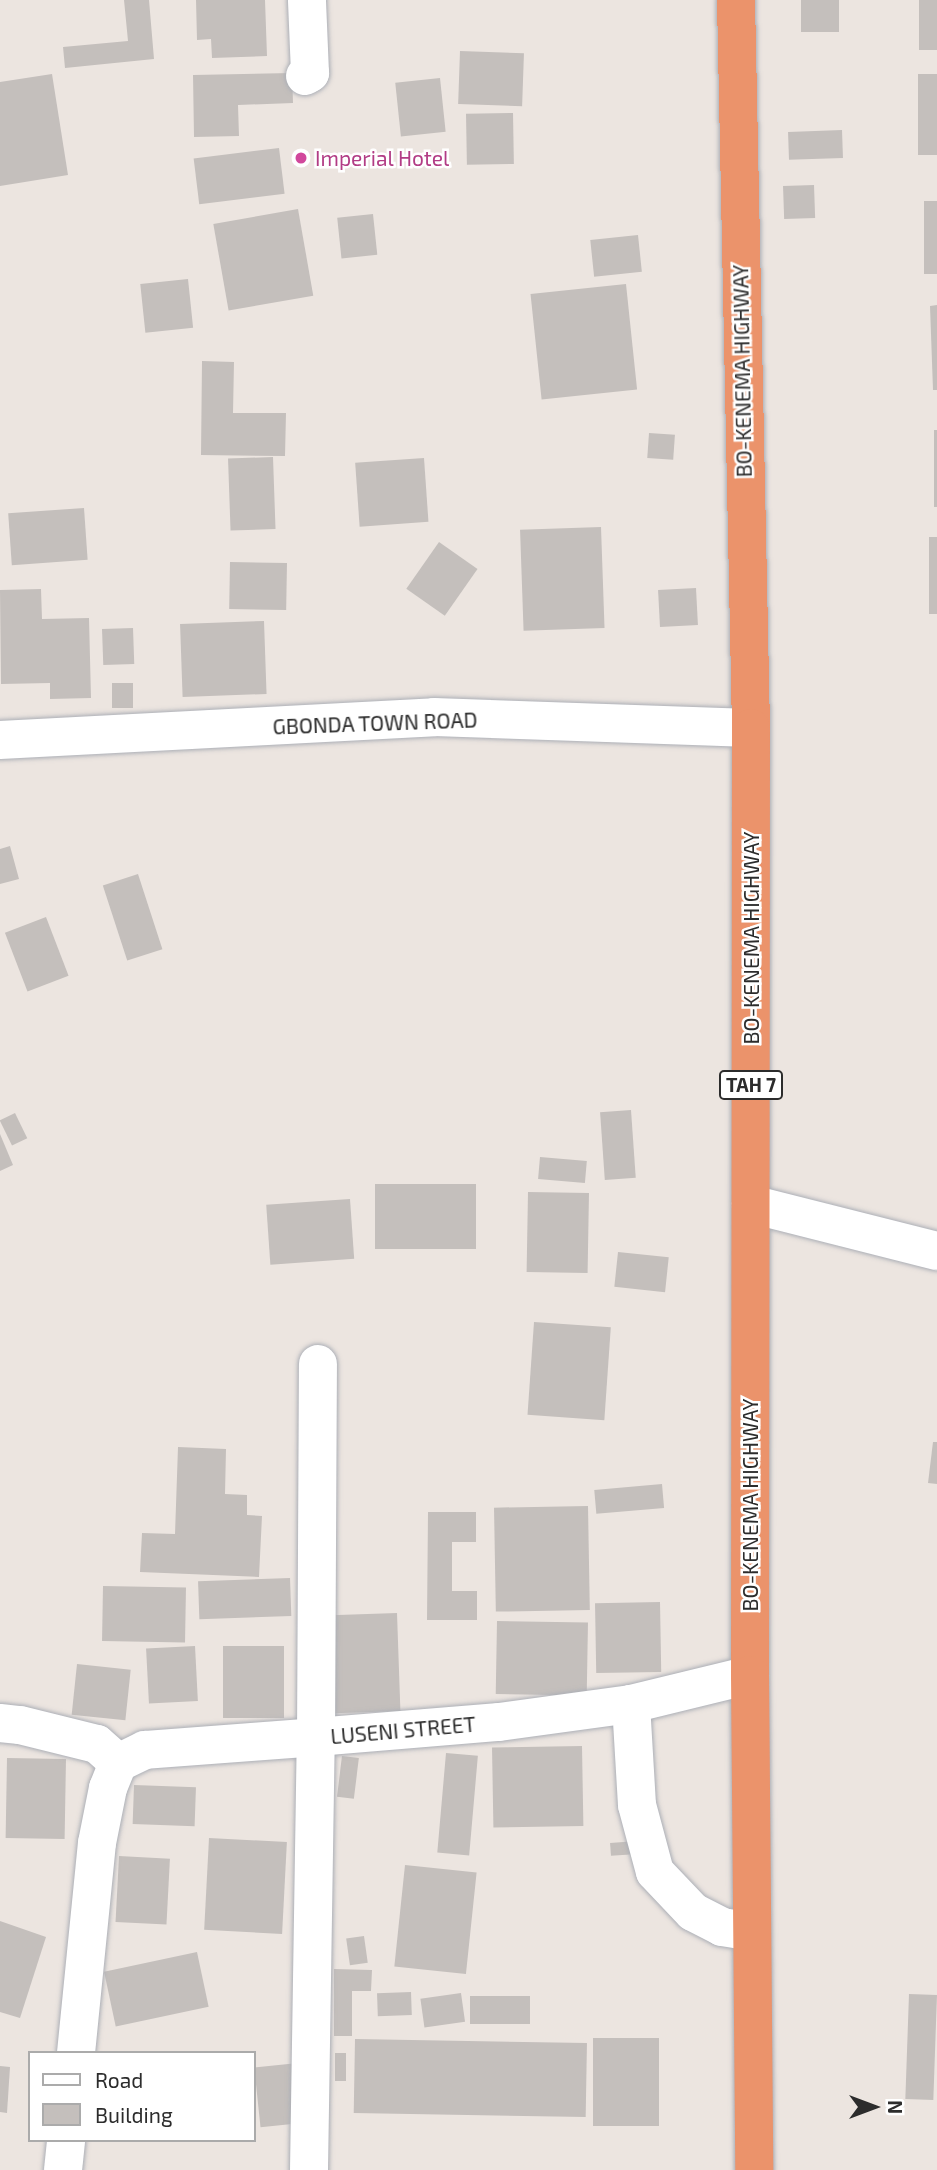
<!DOCTYPE html>
<html>
<head>
<meta charset="utf-8">
<style>
  body { margin:0 }
  #map { position:relative; width:937px; height:2170px; overflow:hidden; background:#ece5e0; font-family:"Exo 2",sans-serif }
  div>[style] { position:absolute }
  [style*='--x'] { left:calc(var(--x)*1px); top:calc(var(--y)*1px); width:calc(var(--w)*1px); rotate:calc(var(--a)*1deg) }
  .building>* { inset:0; background:#c4bfbc; transform-origin:0 0 }
  .roads { filter:drop-shadow(0 0 2px #acafb6) drop-shadow(0 0 2px #acafb6) }
  .street>* { height:38px; margin:-19px; padding:0 19px; transform-origin:19px; border-radius:19px; background:#fff }
  .highway>* { height:38px; margin:-19px; padding:0 19px; transform-origin:19px; border-radius:19px; background:#eb936b }
  .dots>* { width:19px; height:19px; translate:-50% -50%; box-sizing:border-box; border:4px solid #fff; border-radius:50% }
  span { translate:-50% -50%; white-space:nowrap; text-align:center; line-height:1.15; -webkit-text-stroke:5px #fff; paint-order:stroke }
  .shield-label span { padding:2px 5px; background:#fff; border:2px solid; border-radius:5px; -webkit-text-stroke-width:0 }
  .shield-label { font-size:19px; color:#2c2c2c; font-weight:700 }
  .hotel-label { font-size:21px; color:#b23c85 }
  .left { translate:0 -50%; text-align:left }
  .street-label { font-size:21px; color:#2c2c2c }
  .legend { position:absolute; left:28px; top:2051px; width:228px; height:91px; box-sizing:border-box; background:#fff; border:2px solid #ababab; margin:0; padding:9px 12px; list-style:none; font-size:21px; color:#2c2c2c }
  .legend li { display:flex; align-items:center; gap:14px; height:35px }
  .legend b { width:35px; border:2px solid #ababab }
  .north { position:absolute; left:839px; top:2072px; width:70px; height:70px; -webkit-text-stroke:5px #fff; paint-order:stroke; rotate:90deg; font-size:19px; font-weight:700; line-height:28px; text-align:center; color:#2c2c2c }
  .north::after { content:''; display:block; margin:auto; width:24px; height:32px; background:#2c2c2c; clip-path:polygon(50% 0,100% 100%,50% 72%,0 100%) }
</style>
</head>
<body>
<div id="map">
  <div class="building">
    <i style="clip-path:polygon(124px 0,149px 0,154px 59px,65px 68px,63px 47px,128px 41px)"></i>
    <i style="clip-path:polygon(196px 0,265px 0,267px 56px,212px 58px,211px 39px,197px 40px)"></i>
    <i style="left:801px;top:0;width:38px;height:32px"></i>
    <i style="left:919px;top:0;width:18px;height:50px"></i>
    <i style="left:460px;top:51px;width:64px;height:53px;rotate:2deg"></i>
    <i style="clip-path:polygon(292px 73px,293px 103px,238px 105px,239px 136px,194px 137px,193px 75px)"></i>
    <i style="clip-path:polygon(52px 74px,68px 175px,0 186px,0 82px)"></i>
    <i style="left:918px;top:74px;width:19px;height:81px"></i>
    <i style="left:440px;top:78px;width:54px;height:45px;rotate:84deg"></i>
    <i style="left:513px;top:113px;width:51px;height:47px;rotate:89deg"></i>
    <i style="left:842px;top:130px;width:28px;height:54px;rotate:88deg"></i>
    <i style="left:279px;top:148px;width:46px;height:86px;rotate:83deg"></i>
    <i style="left:814px;top:185px;width:33px;height:31px;rotate:88deg"></i>
    <i style="left:924px;top:201px;width:13px;height:73px"></i>
    <i style="left:298px;top:209px;width:88px;height:86px;rotate:80deg"></i>
    <i style="left:373px;top:214px;width:41px;height:36px;rotate:84deg"></i>
    <i style="left:638px;top:235px;width:37px;height:48px;rotate:84deg"></i>
    <i style="left:188px;top:279px;width:49px;height:48px;rotate:84deg"></i>
    <i style="left:626px;top:284px;width:106px;height:96px;rotate:84deg"></i>
    <i style="clip-path:polygon(937px 305px,937px 390px,933px 390px,930px 306px)"></i>
    <i style="clip-path:polygon(202px 361px,234px 362px,233px 413px,286px 413px,285px 456px,201px 455px)"></i>
    <i style="left:934px;top:430px;width:3px;height:77px"></i>
    <i style="left:649px;top:433px;width:26px;height:25px;rotate:4deg"></i>
    <i style="left:273px;top:457px;width:72px;height:45px;rotate:88deg"></i>
    <i style="left:424px;top:458px;width:64px;height:69px;rotate:86deg"></i>
    <i style="left:84px;top:508px;width:52px;height:76px;rotate:86deg"></i>
    <i style="left:601px;top:527px;width:101px;height:81px;rotate:88deg"></i>
    <i style="left:929px;top:537px;width:8px;height:77px"></i>
    <i style="left:439px;top:542px;width:47px;height:57px;rotate:35deg"></i>
    <i style="left:230px;top:562px;width:57px;height:47px;rotate:1deg"></i>
    <i style="left:696px;top:588px;width:37px;height:38px;rotate:87deg"></i>
    <i style="clip-path:polygon(41px 589px,42px 619px,89px 618px,91px 698px,50px 699px,50px 683px,1px 684px,0 590px)"></i>
    <i style="left:264px;top:621px;width:73px;height:84px;rotate:88deg"></i>
    <i style="left:133px;top:628px;width:36px;height:31px;rotate:88deg"></i>
    <i style="left:133px;top:683px;width:25px;height:21px;rotate:90deg"></i>
    <i style="clip-path:polygon(10px 846px,19px 879px,0 884px,0 849px)"></i>
    <i style="left:138px;top:874px;width:79px;height:37px;rotate:72deg"></i>
    <i style="left:46px;top:917px;width:63px;height:44px;rotate:69deg"></i>
    <i style="left:631px;top:1110px;width:68px;height:31px;rotate:86deg"></i>
    <i style="left:15px;top:1113px;width:28px;height:17px;rotate:64deg"></i>
    <i style="clip-path:polygon(0 1134px,13px 1165px,0 1171px)"></i>
    <i style="left:540px;top:1157px;width:47px;height:22px;rotate:5deg"></i>
    <i style="left:476px;top:1184px;width:65px;height:101px;rotate:90deg"></i>
    <i style="left:528px;top:1192px;width:61px;height:80px;rotate:1deg"></i>
    <i style="left:350px;top:1199px;width:60px;height:84px;rotate:86deg"></i>
    <i style="left:618px;top:1252px;width:51px;height:35px;rotate:6deg"></i>
    <i style="left:534px;top:1322px;width:77px;height:93px;rotate:4deg"></i>
    <i style="clip-path:polygon(933px 1442px,937px 1442px,937px 1484px,928px 1483px)"></i>
    <i style="clip-path:polygon(178px 1447px,226px 1449px,225px 1494px,247px 1495px,247px 1515px,262px 1516px,259px 1577px,140px 1572px,142px 1533px,175px 1534px)"></i>
    <i style="left:662px;top:1484px;width:24px;height:68px;rotate:85deg"></i>
    <i style="left:588px;top:1506px;width:104px;height:94px;rotate:89deg"></i>
    <i style="clip-path:polygon(428px 1512px,476px 1512px,476px 1542px,452px 1542px,452px 1591px,477px 1591px,477px 1620px,427px 1620px)"></i>
    <i style="left:290px;top:1578px;width:38px;height:92px;rotate:88deg"></i>
    <i style="left:103px;top:1586px;width:83px;height:55px;rotate:1deg"></i>
    <i style="left:660px;top:1602px;width:70px;height:65px;rotate:89deg"></i>
    <i style="left:397px;top:1613px;width:98px;height:74px;rotate:88deg"></i>
    <i style="left:497px;top:1621px;width:91px;height:73px;rotate:1deg"></i>
    <i style="left:195px;top:1646px;width:55px;height:49px;rotate:87deg"></i>
    <i style="left:223px;top:1646px;width:61px;height:72px"></i>
    <i style="left:77px;top:1664px;width:54px;height:51px;rotate:6deg"></i>
    <i style="left:582px;top:1746px;width:80px;height:90px;rotate:89deg"></i>
    <i style="left:446px;top:1753px;width:32px;height:100px;rotate:5deg"></i>
    <i style="left:342px;top:1756px;width:17px;height:41px;rotate:7deg"></i>
    <i style="left:7px;top:1758px;width:59px;height:80px;rotate:1deg"></i>
    <i style="left:134px;top:1785px;width:62px;height:39px;rotate:2deg"></i>
    <i style="left:209px;top:1838px;width:78px;height:92px;rotate:3deg"></i>
    <i style="left:637px;top:1841px;width:13px;height:27px;rotate:86deg"></i>
    <i style="left:119px;top:1856px;width:51px;height:66px;rotate:3deg"></i>
    <i style="left:405px;top:1865px;width:72px;height:102px;rotate:6deg"></i>
    <i style="clip-path:polygon(0 1921px,46px 1937px,20px 2018px,0 2012px)"></i>
    <i style="left:364px;top:1936px;width:27px;height:18px;rotate:82deg"></i>
    <i style="left:197px;top:1952px;width:56px;height:95px;rotate:78deg"></i>
    <i style="clip-path:polygon(334px 1969px,372px 1970px,371px 1991px,352px 1991px,352px 2036px,334px 2036px)"></i>
    <i style="left:411px;top:1992px;width:23px;height:34px;rotate:88deg"></i>
    <i style="left:461px;top:1993px;width:29px;height:41px;rotate:82deg"></i>
    <i style="left:909px;top:1994px;width:28px;height:105px;rotate:2deg"></i>
    <i style="left:530px;top:1996px;width:28px;height:60px;rotate:90deg"></i>
    <i style="left:593px;top:2038px;width:66px;height:88px"></i>
    <i style="left:355px;top:2039px;width:232px;height:74px;rotate:1deg"></i>
    <i style="left:335px;top:2053px;width:11px;height:28px"></i>
    <i style="left:298px;top:2063px;width:60px;height:44px;rotate:84deg"></i>
    <i style="clip-path:polygon(0 2066px,10px 2067px,7px 2113px,0 2112px)"></i>
  </div>
  <div class="roads">
    <div class="street">
      <i style="--x:305;--y:76;--w:6;--a:-31"></i>
      <i style="--x:310;--y:73;--w:73;--a:-92.4"></i>
      <i style="--x:0;--y:740;--w:435;--a:-3"></i>
      <i style="--x:434;--y:717;--w:317;--a:2"></i>
      <i style="--x:751;--y:1204;--w:192;--a:14.2"></i>
      <i style="--x:631;--y:1704;--w:101;--a:86.6"></i>
      <i style="--x:637;--y:1805;--w:69;--a:75"></i>
      <i style="--x:655;--y:1872;--w:55;--a:46.5"></i>
      <i style="--x:693;--y:1912;--w:33;--a:27"></i>
      <i style="--x:722;--y:1927;--w:30;--a:9"></i>
      <i style="--x:0;--y:1723;--w:20;--a:6"></i>
      <i style="--x:20;--y:1725;--w:79;--a:13.9"></i>
      <i style="--x:97;--y:1744;--w:28;--a:42"></i>
      <i style="--x:76;--y:2053;--w:211;--a:-84.3"></i>
      <i style="--x:97;--y:1843;--w:56;--a:-78.7"></i>
      <i style="--x:108;--y:1788;--w:27;--a:-68"></i>
      <i style="--x:118;--y:1763;--w:30;--a:-26"></i>
      <i style="--x:145;--y:1750;--w:171;--a:-4.3"></i>
      <i style="--x:316;--y:1737;--w:373;--a:-89.7"></i>
      <i style="--x:63;--y:2170;--w:30;--a:-84"></i>
      <i style="--x:309;--y:2170;--w:433;--a:-89.1"></i>
      <i style="--x:316;--y:1737;--w:184;--a:-4.7"></i>
      <i style="--x:499;--y:1722;--w:133;--a:-7.8"></i>
      <i style="--x:631;--y:1704;--w:122;--a:-13.7"></i>
    </div>
    <div class="highway">
      <i style="--x:736;--y:0;--w:728;--a:88.82"></i>
      <i style="--x:751;--y:728;--w:947;--a:90.06"></i>
      <i style="--x:750;--y:1675;--w:495;--a:89.5"></i>
    </div>
  </div>
  <div class="dots">
    <i style="left:301px;top:158px;background:#d1479c"></i>
  </div>
  <div class="shield-label">
    <span style="left:751px;top:1085px">TAH 7</span>
  </div>
  <div class="hotel-label">
    <span class="left" style="left:315px;top:158px">Imperial Hotel</span>
  </div>
  <div class="street-label">
    <span style="left:742px;top:371px;rotate:-91deg">BO-KENEMA HIGHWAY</span>
    <span style="left:375px;top:723px;rotate:-2deg">GBONDA TOWN ROAD</span>
    <span style="left:751px;top:938px;rotate:-90deg">BO-KENEMA HIGHWAY</span>
    <span style="left:750px;top:1505px;rotate:-90deg">BO-KENEMA HIGHWAY</span>
    <span style="left:403px;top:1730px;rotate:-5deg">LUSENI STREET</span>
  </div>
  <ul class="legend">
  <li><b style="height:9px;background:#fff"></b>Road</li>
  <li><b style="height:19px;background:#c4bfbc"></b>Building</li>
  </ul>
  <div class="north">N</div>
</div>
</body>
</html>
